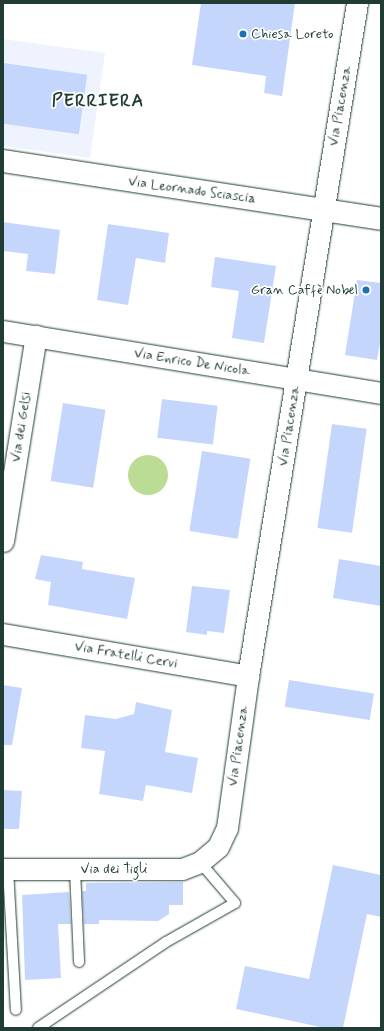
<!DOCTYPE html>
<html>
<head>
<meta charset="utf-8">
<style>
  body { margin:0 }
  #map { position:relative; width:384px; height:1031px; overflow:hidden; background:#fff; font-family:Mynerve,sans-serif }
  div>[style] { position:absolute }
  [style*='--x'] { left:calc(var(--x)*1px); top:calc(var(--y)*1px); width:calc(var(--w)*1px); rotate:calc(var(--a)*1deg) }
  .built>* { inset:0; background:#eef3fe }
  .green>* { inset:0; background:#bbdc95 }
  .round { border-radius:50% }
  .building>* { inset:0; background:#c5d6fc; transform-origin:0 0 }
  .roads { filter:drop-shadow(0 0 1px #1f3d34) drop-shadow(0 0 1px #1f3d34) }
  .service>* { height:10px; margin:-5px; padding:0 5px; transform-origin:5px; border-radius:5px; background:#fff }
  .minor>* { height:21px; margin:-10.5px; padding:0 10.5px; transform-origin:10.5px; border-radius:10.5px; background:#fff }
  .tertiary>* { height:22px; margin:-11px; padding:0 11px; transform-origin:11px; border-radius:11px; background:#fff }
  .dots>* { width:11px; height:11px; translate:-50% -50%; box-sizing:border-box; border:2px solid #fff; border-radius:50% }
  span { translate:-50% -50%; white-space:nowrap; text-align:center; line-height:1.15; -webkit-text-stroke:3.5px #fff; paint-order:stroke }
  .poi-label { font-size:14px; color:#1f3d34 }
  .left { translate:0 -50%; text-align:left }
  .right { translate:-100% -50%; text-align:right }
  .street-label { font-size:14px; color:#1f3d34 }
  .district-label { font-size:18px; color:#1f3d34; font-weight:700; letter-spacing:1px }
  .frame { position:absolute; inset:0; border:4px solid #1f3d34; pointer-events:none }
</style>
</head>
<body>
<div id="map">
  <div class="built">
    <i style="clip-path:polygon(3px 39px,105px 53px,90px 158px,3px 146px)"></i>
  </div>
  <div class="green">
    <i class="round" style="left:128px;top:455px;width:40px;height:40px"></i>
  </div>
  <div class="building">
    <i style="clip-path:polygon(201px 3px,295px 3px,282px 96px,264px 93px,266px 76px,192px 65px)"></i>
    <i style="left:3px;top:63px;width:85px;height:60px;rotate:8deg"></i>
    <i style="clip-path:polygon(3px 222px,60px 230px,55px 274px,26px 271px,28px 254px,3px 251px)"></i>
    <i style="clip-path:polygon(108px 224px,169px 233px,165px 263px,136px 258px,128px 305px,97px 300px)"></i>
    <i style="clip-path:polygon(215px 257px,276px 266px,264px 343px,232px 338px,239px 291px,211px 287px)"></i>
    <i style="clip-path:polygon(357px 280px,381px 283px,381px 338px,377px 360px,345px 355px)"></i>
    <i style="left:162px;top:399px;width:56px;height:39px;rotate:7deg"></i>
    <i style="left:63px;top:403px;width:43px;height:79px;rotate:9deg"></i>
    <i style="left:332px;top:424px;width:35px;height:105px;rotate:8deg"></i>
    <i style="left:202px;top:451px;width:49px;height:81px;rotate:9deg"></i>
    <i style="clip-path:polygon(41px 555px,83px 562px,82px 569px,135px 578px,127px 619px,48px 605px,51px 582px,35px 579px)"></i>
    <i style="clip-path:polygon(339px 559px,381px 566px,381px 606px,333px 598px)"></i>
    <i style="clip-path:polygon(192px 586px,230px 590px,224px 633px,207px 631px,207px 635px,186px 632px)"></i>
    <i style="left:289px;top:680px;width:86px;height:27px;rotate:9deg"></i>
    <i style="clip-path:polygon(3px 685px,22px 688px,12px 745px,3px 745px)"></i>
    <i style="clip-path:polygon(136px 702px,172px 710px,165px 752px,198px 758px,192px 793px,146px 785px,143px 801px,99px 794px,105px 751px,81px 748px,85px 715px,116px 719px,134px 714px)"></i>
    <i style="clip-path:polygon(3px 790px,22px 791px,19px 829px,3px 829px)"></i>
    <i style="clip-path:polygon(333px 865px,381px 875px,381px 917px,367px 914px,343px 1028px,325px 1028px,236px 1009px,245px 966px,309px 979px)"></i>
    <i style="clip-path:polygon(183px 882px,183px 905px,169px 905px,169px 914px,158px 921px,99px 920px,99px 924px,84px 924px,82px 891px,86px 891px,86px 883px)"></i>
    <i style="clip-path:polygon(69px 892px,71px 924px,58px 924px,61px 978px,25px 980px,22px 895px)"></i>
  </div>
  <div class="roads">
    <div class="service">
      <i style="--x:8;--y:869;--w:141;--a:86.8"></i>
      <i style="--x:75;--y:869;--w:93;--a:87.5"></i>
      <i style="--x:38;--y:1028;--w:154;--a:-33.9"></i>
      <i style="--x:166;--y:942;--w:79;--a:-29.5"></i>
      <i style="--x:235;--y:903;--w:54;--a:-130.5"></i>
    </div>
    <div class="minor">
      <i style="--x:3;--y:331;--w:383;--a:9.3"></i>
      <i style="--x:3;--y:541;--w:208;--a:-80.9"></i>
      <i style="--x:3;--y:634;--w:249;--a:9.7"></i>
      <i style="--x:3;--y:869;--w:179;--a:0"></i>
      <i style="--x:182;--y:869;--w:19;--a:-21"></i>
      <i style="--x:200;--y:862;--w:23;--a:-40"></i>
      <i style="--x:218;--y:847;--w:21;--a:-65"></i>
      <i style="--x:227;--y:828;--w:153;--a:-82.1"></i>
      <i style="--x:248;--y:676;--w:682;--a:-80.8"></i>
    </div>
    <div class="tertiary">
      <i style="--x:3;--y:161;--w:382;--a:8.7"></i>
    </div>
  </div>
  <div class="dots">
    <i style="left:243px;top:34px;background:#1f6fb2"></i>
    <i style="left:366px;top:290px;background:#1f6fb2"></i>
  </div>
  <div class="poi-label">
    <span class="left" style="left:251px;top:34px">Chiesa Loreto</span>
    <span class="right" style="left:358px;top:290px">Gran Caffè Nobel</span>
  </div>
  <div class="street-label">
    <span style="left:340px;top:106px;rotate:-80deg">Via Piacenza</span>
    <span style="left:192px;top:190px;rotate:8deg">Via Leornado Sciascia</span>
    <span style="left:192px;top:362px;rotate:9deg">Via Enrico De Nicola</span>
    <span style="left:289px;top:426px;rotate:-81deg">Via Piacenza</span>
    <span style="left:21px;top:427px;rotate:-81deg">Via dei Gelsi</span>
    <span style="left:126px;top:655px;rotate:10deg">Via Fratelli Cervi</span>
    <span style="left:238px;top:746px;rotate:-82deg">Via Piacenza</span>
    <span style="left:114px;top:869px">Via dei Tigli</span>
  </div>
  <div class="district-label">
    <span style="left:98px;top:101px">PERRIERA</span>
  </div>
  <div class="frame"></div>
</div>
</body>
</html>
